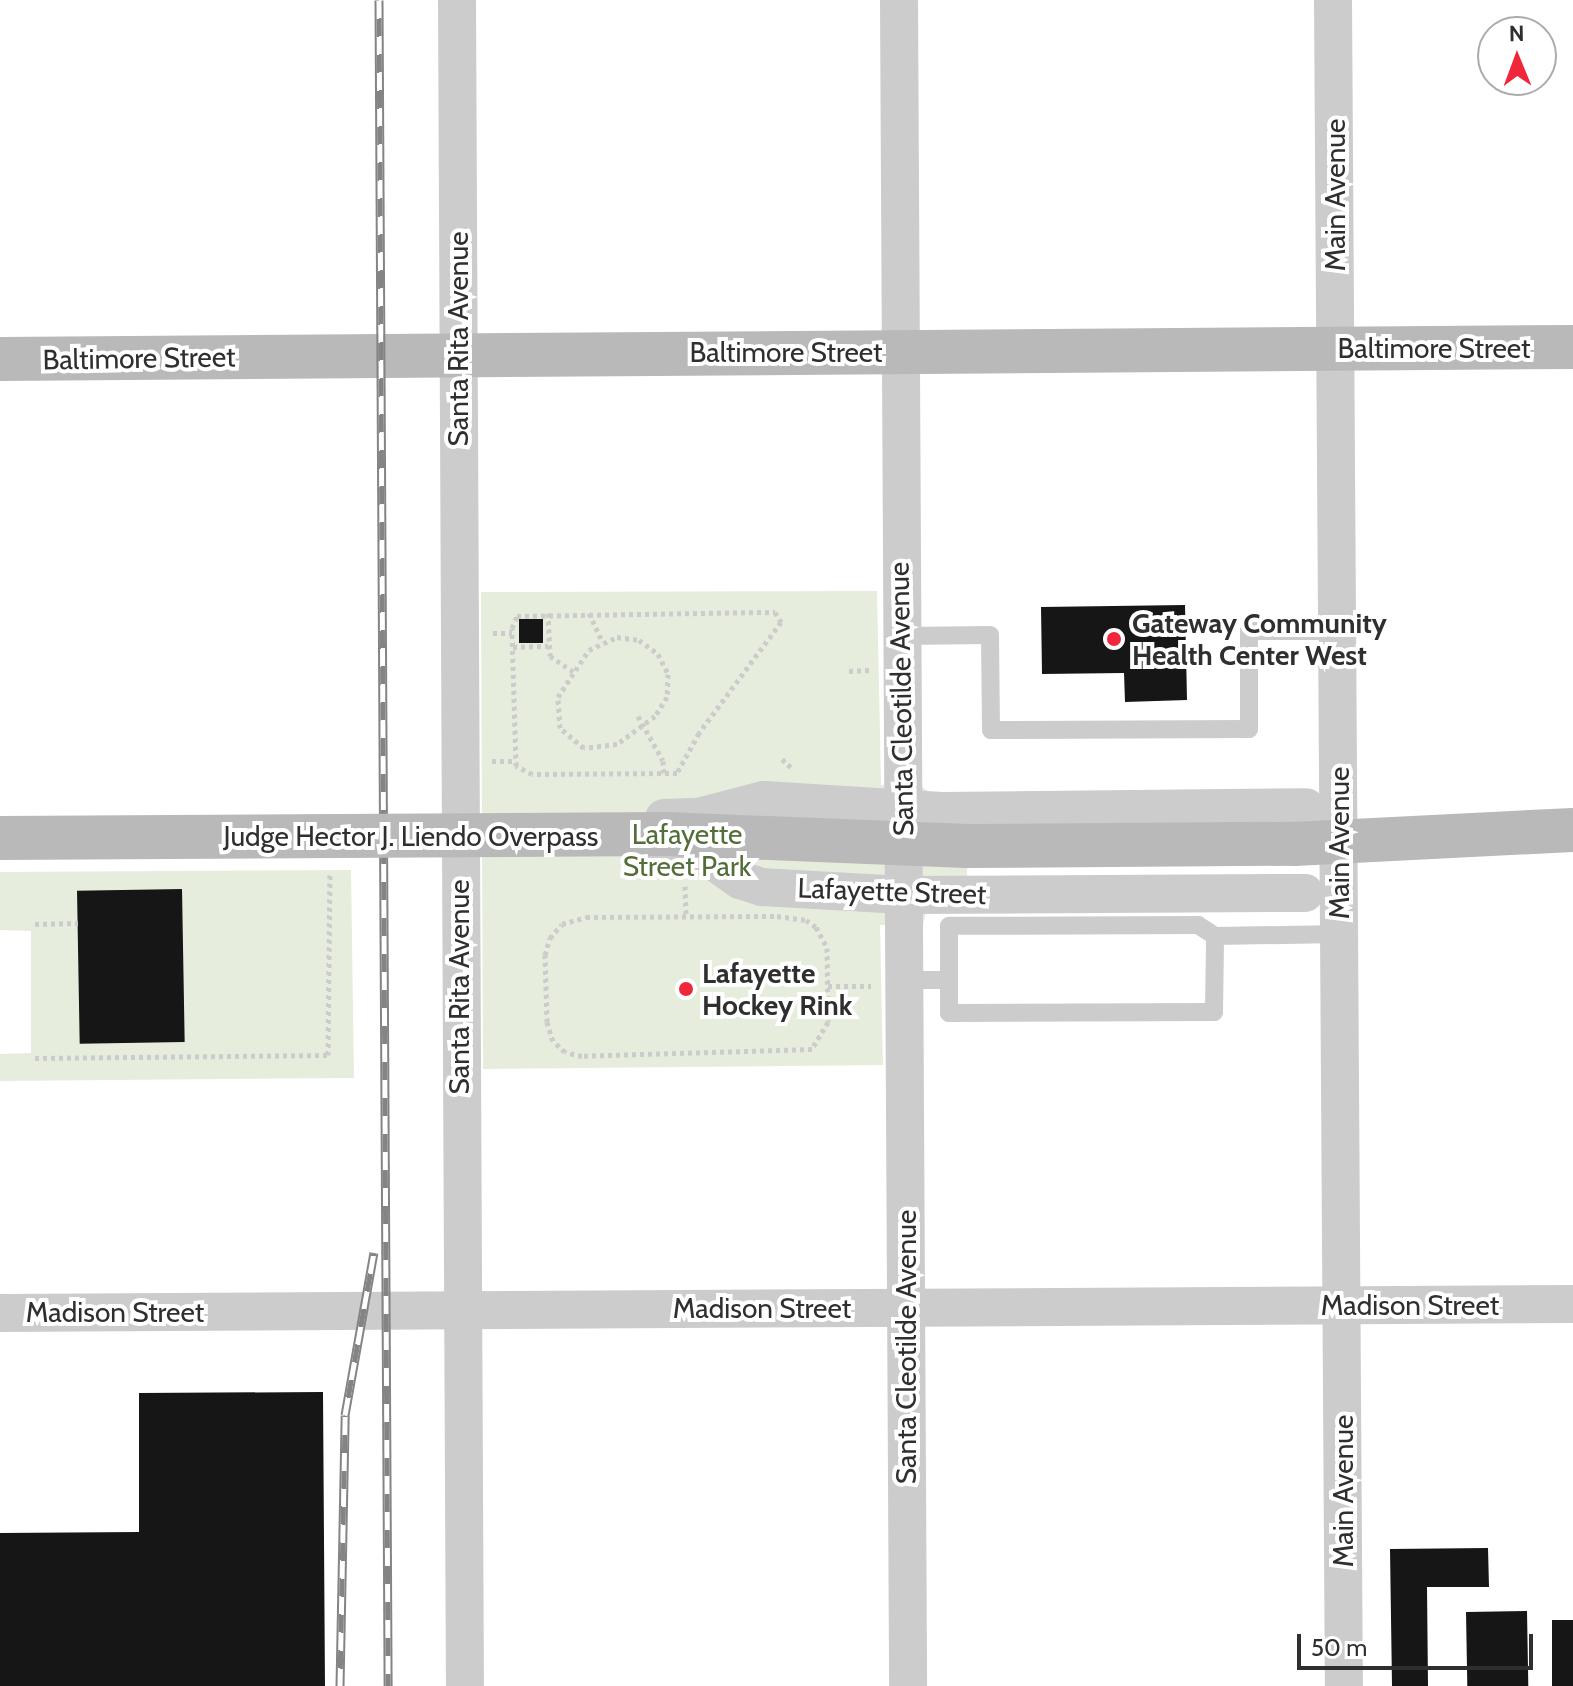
<!DOCTYPE html>
<html>
<head>
<meta charset="utf-8">
<style>
  body { margin:0 }
  #map { position:relative; width:1573px; height:1686px; overflow:hidden; background:#fff; font-family:Cabin,sans-serif }
  div>[style] { position:absolute }
  [style*='--x'] { left:calc(var(--x)*1px); top:calc(var(--y)*1px); width:calc(var(--w)*1px); rotate:calc(var(--a)*1deg) }
  .green>* { inset:0; background:#e6eddc }
  .building>* { inset:0; background:#161616; transform-origin:0 0 }
  .path>* { height:5px; margin-top:-2.5px; transform-origin:0; background:repeating-linear-gradient(90deg,#ccc 0 4px,transparent 0 8px) }
  .lane>* { height:18px; margin:-9px; padding:0 9px; transform-origin:9px; border-radius:9px; background:#ccc }
  .street>* { height:38px; margin:-19px; padding:0 19px; transform-origin:19px; border-radius:19px; background:#ccc }
  .secondary>* { height:44px; margin:-22px; padding:0 22px; transform-origin:22px; border-radius:22px; background:#b9b9b9 }
  .rail>* { height:9px; margin-top:-4.5px; transform-origin:0; background:repeating-linear-gradient(90deg,#fff 0 18px,#848484 0 36px); box-sizing:border-box; border-block:2px solid #848484 }
  .secondary-bridge>* { height:44px; margin:-22px; padding:0 22px; transform-origin:22px; border-radius:22px; background:#b9b9b9 }
  .dots>* { width:22px; height:22px; translate:-50% -50%; box-sizing:border-box; border:4px solid #fff; border-radius:50% }
  span { translate:-50% -50%; white-space:nowrap; text-align:center; line-height:1.15; -webkit-text-stroke:8px #fff; paint-order:stroke }
  .street-label { font-size:28px; color:#2f2f2f }
  .poi-label { font-size:28px; color:#2f2f2f; font-weight:700 }
  .left { translate:0 -50%; text-align:left }
  .park-label { font-size:28px; color:#536e39 }
  .north { position:absolute; left:1477px; top:16px; width:80px; height:80px; box-sizing:border-box; background:#fff; border:2px solid #acacac; border-radius:50%; rotate:359deg; font-size:22px; font-weight:700; line-height:32px; text-align:center; color:#2f2f2f }
  .north::after { content:''; display:block; margin:auto; width:28px; height:36px; background:#f0273a; clip-path:polygon(50% 0,100% 100%,50% 72%,0 100%) }
  .scale { position:absolute; left:1297px; top:1634px; width:236px; height:36px; box-sizing:border-box; border:4px solid #2f2f2f; border-top:0; padding-left:10px; font-size:24px; line-height:28px; white-space:nowrap; color:#2f2f2f; -webkit-text-stroke:6px #fff; paint-order:stroke }
</style>
</head>
<body>
<div id="map">
  <div class="green">
    <i style="clip-path:polygon(877px 591px,881px 785px,920px 785px,968px 823px,967px 880px,926px 912px,923px 925px,880px 925px,883px 1065px,483px 1069px,481px 592px)"></i>
    <i style="clip-path:polygon(351px 870px,354px 1078px,0 1081px,0 1054px,31px 1053px,31px 931px,0 930px,0 872px)"></i>
  </div>
  <div class="building">
    <i style="clip-path:polygon(1185px 605px,1187px 700px,1125px 702px,1124px 673px,1042px 674px,1041px 607px)"></i>
    <i style="left:519px;top:619px;width:24px;height:24px"></i>
    <i style="left:182px;top:889px;width:153px;height:105px;rotate:89deg"></i>
    <i style="clip-path:polygon(323px 1392px,325px 1686px,0 1686px,0 1533px,139px 1532px,139px 1393px)"></i>
    <i style="clip-path:polygon(1488px 1548px,1489px 1587px,1427px 1587px,1428px 1686px,1392px 1686px,1390px 1549px)"></i>
    <i style="left:1527px;top:1611px;width:75px;height:61px;rotate:89deg"></i>
    <i style="left:1552px;top:1620px;width:21px;height:66px"></i>
  </div>
  <div class="path">
    <i style="--x:775;--y:612;--w:12;--a:59"></i>
    <i style="--x:781;--y:622;--w:138;--a:126.5"></i>
    <i style="--x:699;--y:733;--w:46;--a:118.8"></i>
    <i style="--x:677;--y:773;--w:145;--a:179.6"></i>
    <i style="--x:532;--y:774;--w:18;--a:-153"></i>
    <i style="--x:516;--y:766;--w:138;--a:-91.7"></i>
    <i style="--x:512;--y:628;--w:13;--a:-67"></i>
    <i style="--x:517;--y:616;--w:258;--a:-0.9"></i>
    <i style="--x:548;--y:613;--w:43;--a:87.3"></i>
    <i style="--x:550;--y:656;--w:30;--a:34"></i>
    <i style="--x:589;--y:613;--w:31;--a:65"></i>
    <i style="--x:493;--y:633;--w:19;--a:0"></i>
    <i style="--x:617;--y:637;--w:22;--a:8"></i>
    <i style="--x:639;--y:640;--w:24;--a:36"></i>
    <i style="--x:658;--y:654;--w:22;--a:63"></i>
    <i style="--x:668;--y:674;--w:23;--a:92"></i>
    <i style="--x:667;--y:697;--w:22;--a:122"></i>
    <i style="--x:655;--y:716;--w:47;--a:143.6"></i>
    <i style="--x:617;--y:744;--w:33;--a:173"></i>
    <i style="--x:584;--y:748;--w:31;--a:-140"></i>
    <i style="--x:560;--y:728;--w:31;--a:-94"></i>
    <i style="--x:558;--y:697;--w:56;--a:-56.6"></i>
    <i style="--x:589;--y:650;--w:31;--a:-25"></i>
    <i style="--x:513;--y:647;--w:35;--a:-2"></i>
    <i style="--x:849;--y:671;--w:21;--a:-3"></i>
    <i style="--x:638;--y:716;--w:51;--a:60.9"></i>
    <i style="--x:663;--y:761;--w:13;--a:86"></i>
    <i style="--x:782;--y:759;--w:12;--a:42"></i>
    <i style="--x:492;--y:761;--w:23;--a:0"></i>
    <i style="--x:685;--y:886;--w:31;--a:88"></i>
    <i style="--x:777;--y:916;--w:29;--a:8"></i>
    <i style="--x:806;--y:920;--w:12;--a:35"></i>
    <i style="--x:816;--y:927;--w:24;--a:62"></i>
    <i style="--x:827;--y:948;--w:74;--a:89.2"></i>
    <i style="--x:828;--y:1022;--w:31;--a:121"></i>
    <i style="--x:812;--y:1049;--w:230;--a:178.3"></i>
    <i style="--x:582;--y:1056;--w:17;--a:-167"></i>
    <i style="--x:565;--y:1052;--w:16;--a:-137"></i>
    <i style="--x:553;--y:1041;--w:20;--a:-108"></i>
    <i style="--x:547;--y:1022;--w:67;--a:-91.7"></i>
    <i style="--x:545;--y:955;--w:18;--a:-74"></i>
    <i style="--x:550;--y:938;--w:18;--a:-49"></i>
    <i style="--x:562;--y:924;--w:25;--a:-16"></i>
    <i style="--x:586;--y:917;--w:191;--a:-0.3"></i>
    <i style="--x:35;--y:924;--w:43;--a:-1.3"></i>
    <i style="--x:828;--y:986;--w:43;--a:0"></i>
    <i style="--x:35;--y:1058;--w:293;--a:-0.6"></i>
    <i style="--x:328;--y:1055;--w:183;--a:-89.4"></i>
  </div>
  <div class="lane">
    <i style="--x:900;--y:636;--w:90;--a:-0.6"></i>
    <i style="--x:990;--y:635;--w:95;--a:89.4"></i>
    <i style="--x:991;--y:730;--w:258;--a:-0.2"></i>
    <i style="--x:1249;--y:729;--w:98;--a:-90"></i>
    <i style="--x:1249;--y:631;--w:89;--a:0"></i>
    <i style="--x:1215;--y:936;--w:20;--a:-147"></i>
    <i style="--x:1198;--y:925;--w:249;--a:179.8"></i>
    <i style="--x:949;--y:926;--w:87;--a:90"></i>
    <i style="--x:949;--y:1013;--w:265;--a:-0.2"></i>
    <i style="--x:1214;--y:1012;--w:76;--a:-89.2"></i>
    <i style="--x:1215;--y:936;--w:125;--a:-0.9"></i>
    <i style="--x:903;--y:980;--w:45;--a:0"></i>
  </div>
  <div class="street">
    <i style="--x:457;--y:0;--w:1686;--a:89.73"></i>
    <i style="--x:899;--y:0;--w:1686;--a:89.69"></i>
    <i style="--x:1333;--y:0;--w:1686;--a:89.63"></i>
    <i style="--x:664;--y:818;--w:35;--a:-2"></i>
    <i style="--x:699;--y:817;--w:67;--a:-14.7"></i>
    <i style="--x:764;--y:800;--w:178;--a:3.5"></i>
    <i style="--x:942;--y:811;--w:364;--a:-0.6"></i>
    <i style="--x:659;--y:853;--w:47;--a:3.7"></i>
    <i style="--x:706;--y:856;--w:42;--a:35.2"></i>
    <i style="--x:740;--y:880;--w:22;--a:18"></i>
    <i style="--x:761;--y:887;--w:142;--a:3.2"></i>
    <i style="--x:903;--y:895;--w:402;--a:-0.3"></i>
    <i style="--x:0;--y:1313;--w:1573;--a:-0.33"></i>
  </div>
  <div class="secondary">
    <i style="--x:0;--y:359;--w:1573;--a:-0.44"></i>
    <i style="--x:967;--y:846;--w:327;--a:-0.4"></i>
    <i style="--x:1294;--y:844;--w:279;--a:-2.9"></i>
  </div>
  <div class="rail">
    <i style="--x:379;--y:0;--w:1686;--a:89.69"></i>
    <i style="--x:340;--y:1686;--w:271;--a:-88.9"></i>
    <i style="--x:345;--y:1415;--w:165;--a:-79.9"></i>
  </div>
  <div class="secondary-bridge">
    <i style="--x:0;--y:838;--w:666;--a:-0.34"></i>
    <i style="--x:666;--y:834;--w:301;--a:2.3"></i>
  </div>
  <div class="dots">
    <i style="left:1114px;top:639px;background:#f0273a"></i>
    <i style="left:686px;top:989px;background:#f0273a"></i>
  </div>
  <div class="street-label">
    <span style="left:1335px;top:195px;rotate:-90deg">Main Avenue</span>
    <span style="left:458px;top:339px;rotate:-90deg">Santa Rita Avenue</span>
    <span style="left:1434px;top:348px">Baltimore Street</span>
    <span style="left:786px;top:352px">Baltimore Street</span>
    <span style="left:139px;top:358px;rotate:-1deg">Baltimore Street</span>
    <span style="left:901px;top:699px;rotate:-91deg">Santa Cleotilde Avenue</span>
    <span style="left:411px;top:836px">Judge Hector J. Liendo Overpass</span>
    <span style="left:1339px;top:843px;rotate:-90deg">Main Avenue</span>
    <span style="left:892px;top:891px;rotate:2deg">Lafayette Street</span>
    <span style="left:459px;top:987px;rotate:-90deg">Santa Rita Avenue</span>
    <span style="left:1410px;top:1305px">Madison Street</span>
    <span style="left:762px;top:1308px">Madison Street</span>
    <span style="left:115px;top:1312px">Madison Street</span>
    <span style="left:906px;top:1347px;rotate:-90deg">Santa Cleotilde Avenue</span>
    <span style="left:1343px;top:1491px;rotate:-90deg">Main Avenue</span>
  </div>
  <div class="poi-label">
    <span class="left" style="left:1132px;top:639px">Gateway Community<br>Health Center West</span>
    <span class="left" style="left:702px;top:989px">Lafayette<br>Hockey Rink</span>
  </div>
  <div class="park-label">
    <span style="left:687px;top:850px">Lafayette<br>Street Park</span>
  </div>
  <div class="north">N</div>
  <div class="scale">50 m</div>
</div>
</body>
</html>
